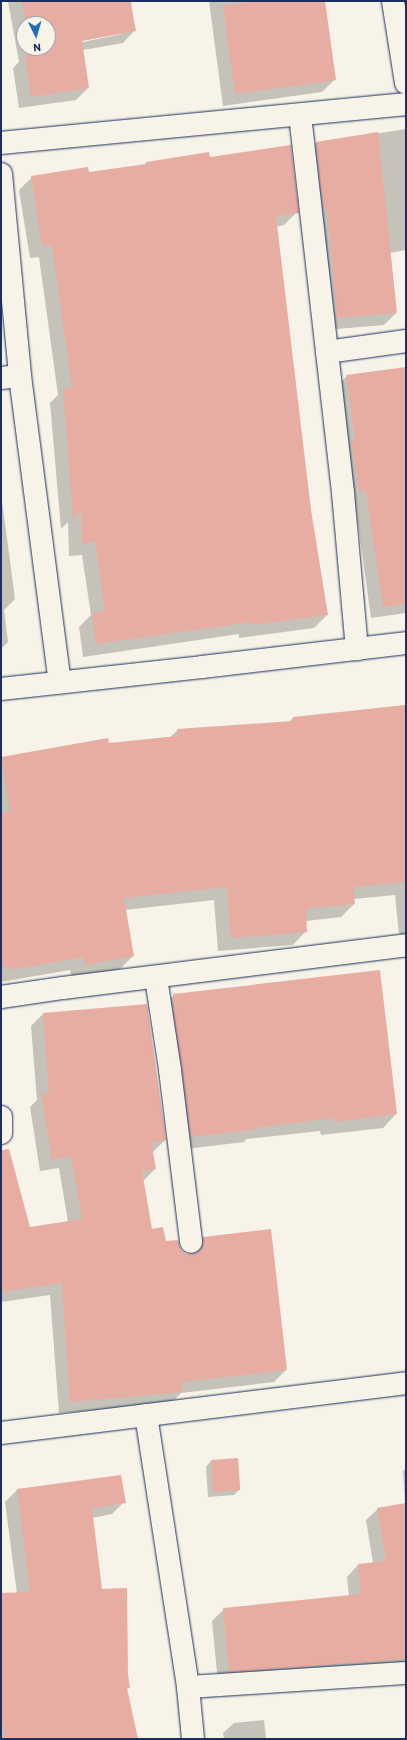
<!DOCTYPE html>
<html>
<head>
<meta charset="utf-8">
<style>
  body { margin:0 }
  #map { position:relative; width:407px; height:1740px; overflow:hidden; background:#f7f3e8; font-family:Itim,sans-serif }
  div>[style] { position:absolute }
  [style*='--x'] { left:calc(var(--x)*1px); top:calc(var(--y)*1px); width:calc(var(--w)*1px); rotate:calc(var(--a)*1deg) }
  .shadow>* { inset:0; background:#0003 }
  .building>* { inset:0; background:#e7ada3; transform-origin:0 0 }
  .roads { filter:drop-shadow(0 0 1px #1b2f5e) drop-shadow(0 0 1px #1b2f5e) }
  .minor>* { height:22px; margin:-11px; padding:0 11px; transform-origin:11px; border-radius:11px; background:#f7f3e8 }
  span { translate:-50% -50%; white-space:nowrap; text-align:center; line-height:1.15; -webkit-text-stroke:4px #f7f3e8; paint-order:stroke }
  .frame { position:absolute; inset:0; border:2px solid #1b2f5e; pointer-events:none }
  .north { position:absolute; left:16px; top:16px; width:40px; height:40px; box-sizing:border-box; background:#f7f3e8; border:1px solid #9fa5b1; border-radius:50%; rotate:175deg; font-size:11px; font-weight:700; line-height:16px; text-align:center; color:#1b2f5e }
  .north::after { content:''; display:block; margin:auto; width:14px; height:18px; background:#1f6fb2; clip-path:polygon(50% 0,100% 100%,50% 72%,0 100%) }
</style>
</head>
<body>
<div id="map">
  <div class="shadow">
    <i style="clip-path:polygon(evenodd,8px 1px,131px 1px,135px 30px,123px 43px,83px 50px,88px 88px,76px 100px,19px 108px,13px 68px,19px 62px,8px 1px,24px 24px,48px 24px,48px 48px,24px 48px,24px 24px,8px 1px,122px 32px,122px 34px,78px 43px,77px 41px,122px 32px)"></i>
    <i style="clip-path:polygon(209px 1px,324px 1px,334px 80px,322px 92px,223px 106px)"></i>
    <i style="clip-path:polygon(395px 1px,406px 1px,406px 93px)"></i>
    <i style="clip-path:polygon(406px 129px,406px 250px,390px 253px,396px 313px,384px 325px,325px 330px,303px 156px,316px 143px)"></i>
    <i style="clip-path:polygon(209px 158px,297px 212px,284px 225px,276px 227px,310px 510px,327px 615px,314px 628px,239px 638px,239px 634px,83px 657px,79px 627px,91px 615px,82px 555px,69px 556px,68px 522px,61px 529px,50px 403px,58px 395px,39px 257px,30px 258px,19px 190px,32px 177px,88px 173px,143px 166px,146px 163px)"></i>
    <i style="clip-path:polygon(406px 368px,406px 613px,371px 618px,355px 502px,335px 388px,347px 376px)"></i>
    <i style="clip-path:polygon(1px 493px,15px 599px,4px 610px,8px 642px,1px 649px)"></i>
    <i style="clip-path:polygon(406px 705px,406px 934px,399px 934px,395px 895px,354px 899px,354px 904px,341px 917px,306px 921px,306px 931px,293px 945px,218px 951px,214px 900px,125px 910px,133px 956px,120px 969px,72px 978px,70px 970px,1px 982px,1px 758px,108px 739px,108px 744px,170px 737px,178px 730px,289px 722px,293px 718px)"></i>
    <i style="clip-path:polygon(174px 995px,396px 1114px,383px 1128px,321px 1135px,320px 1131px,246px 1139px,244px 1142px,178px 1150px,160px 1009px)"></i>
    <i style="clip-path:polygon(43px 1014px,165px 1140px,153px 1152px,155px 1169px,143px 1181px,151px 1230px,165px 1242px,186px 1255px,191px 1255px,191px 1250px,203px 1238px,286px 1370px,274px 1382px,181px 1393px,170px 1404px,59px 1413px,50px 1295px,1px 1302px,1px 1186px,29px 1228px,68px 1222px,59px 1168px,40px 1171px,30px 1107px,37px 1100px,31px 1026px)"></i>
    <i style="clip-path:polygon(211px 1461px,239px 1490px,234px 1495px,208px 1497px,206px 1467px)"></i>
    <i style="clip-path:polygon(406px 1468px,406px 1669px,218px 1683px,212px 1621px,224px 1609px,349px 1597px,347px 1577px,358px 1565px,373px 1563px,366px 1520px,378px 1509px,405px 1505px,403px 1471px)"></i>
    <i style="clip-path:polygon(17px 1490px,124px 1502px,112px 1514px,92px 1518px,101px 1590px,127px 1675px,129px 1687px,126px 1690px,137px 1739px,1px 1739px,1px 1595px,17px 1594px,5px 1502px)"></i>
    <i style="clip-path:polygon(264px 1720px,266px 1739px,224px 1739px,223px 1733px,234px 1723px)"></i>
  </div>
  <div class="building">
    <i style="clip-path:polygon(22px 1px,130px 1px,136px 31px,82px 41px,89px 88px,31px 97px,25px 55px,32px 54px,31px 48px,48px 48px,48px 24px,26px 24px)"></i>
    <i style="clip-path:polygon(255px 1px,325px 1px,336px 80px,235px 94px,223px 6px)"></i>
    <i style="clip-path:polygon(378px 132px,397px 313px,337px 318px,327px 209px,323px 209px,316px 142px)"></i>
    <i style="clip-path:polygon(291px 145px,299px 213px,276px 216px,311px 510px,328px 615px,252px 625px,251px 622px,96px 644px,92px 613px,105px 611px,95px 542px,82px 544px,81px 511px,73px 518px,63px 389px,72px 388px,52px 245px,42px 246px,31px 176px,88px 167px,89px 172px,146px 164px,146px 162px,209px 152px,210px 157px)"></i>
    <i style="clip-path:polygon(406px 367px,406px 603px,383px 607px,366px 491px,359px 492px,351px 440px,355px 440px,346px 375px)"></i>
    <i style="clip-path:polygon(406px 705px,406px 882px,353px 887px,355px 904px,306px 909px,307px 932px,231px 938px,227px 887px,124px 898px,134px 956px,85px 965px,84px 957px,10px 970px,9px 966px,1px 968px,1px 813px,10px 811px,1px 757px,108px 738px,109px 743px,178px 736px,177px 729px,293px 721px,293px 717px)"></i>
    <i style="clip-path:polygon(380px 970px,397px 1114px,334px 1122px,334px 1118px,258px 1127px,259px 1129px,191px 1137px,172px 1002px,174px 1002px,173px 994px)"></i>
    <i style="clip-path:polygon(147px 1004px,166px 1140px,151px 1142px,156px 1169px,142px 1171px,152px 1229px,163px 1227px,166px 1241px,178px 1240px,181px 1250px,186px 1254px,192px 1254px,198px 1252px,202px 1247px,203px 1237px,271px 1229px,287px 1370px,182px 1382px,183px 1392px,70px 1402px,62px 1283px,1px 1292px,1px 1150px,9px 1149px,30px 1227px,82px 1219px,71px 1156px,52px 1160px,41px 1094px,49px 1093px,43px 1013px)"></i>
    <i style="left:238px;top:1458px;width:32px;height:27px;rotate:86deg"></i>
    <i style="clip-path:polygon(121px 1475px,126px 1503px,92px 1508px,102px 1589px,127px 1588px,128px 1674px,130px 1688px,127px 1688px,138px 1739px,5px 1739px,1px 1718px,1px 1593px,30px 1592px,17px 1489px)"></i>
    <i style="clip-path:polygon(406px 1503px,406px 1659px,229px 1672px,223px 1608px,361px 1594px,358px 1564px,386px 1561px,377px 1508px)"></i>
  </div>
  <div class="roads">
    <div class="minor">
      <i style="--x:393;--y:1;--w:83;--a:81"></i>
      <i style="--x:300;--y:115;--w:380;--a:83.5"></i>
      <i style="--x:343;--y:493;--w:157;--a:84.9"></i>
      <i style="--x:1;--y:143;--w:407;--a:-5.5"></i>
      <i style="--x:1;--y:174;--w:203;--a:84.6"></i>
      <i style="--x:20;--y:376;--w:309;--a:82.6"></i>
      <i style="--x:327;--y:352;--w:80;--a:-7.9"></i>
      <i style="--x:1;--y:378;--w:19;--a:-6"></i>
      <i style="--x:1;--y:689;--w:202;--a:-6.2"></i>
      <i style="--x:202;--y:667;--w:205;--a:-6.7"></i>
      <i style="--x:156;--y:978;--w:93;--a:81.3"></i>
      <i style="--x:170;--y:1070;--w:173;--a:83"></i>
      <i style="--x:1;--y:997;--w:63;--a:-8.3"></i>
      <i style="--x:63;--y:988;--w:346;--a:-7.1"></i>
      <i style="--x:1;--y:1117;--w:16;--a:90"></i>
      <i style="--x:146;--y:1415;--w:275;--a:81.2"></i>
      <i style="--x:188;--y:1687;--w:52;--a:84.5"></i>
      <i style="--x:1;--y:1433;--w:408;--a:-7"></i>
      <i style="--x:188;--y:1687;--w:218;--a:-3.7"></i>
    </div>
  </div>
  <div class="frame"></div>
  <div class="north">N</div>
</div>
</body>
</html>
